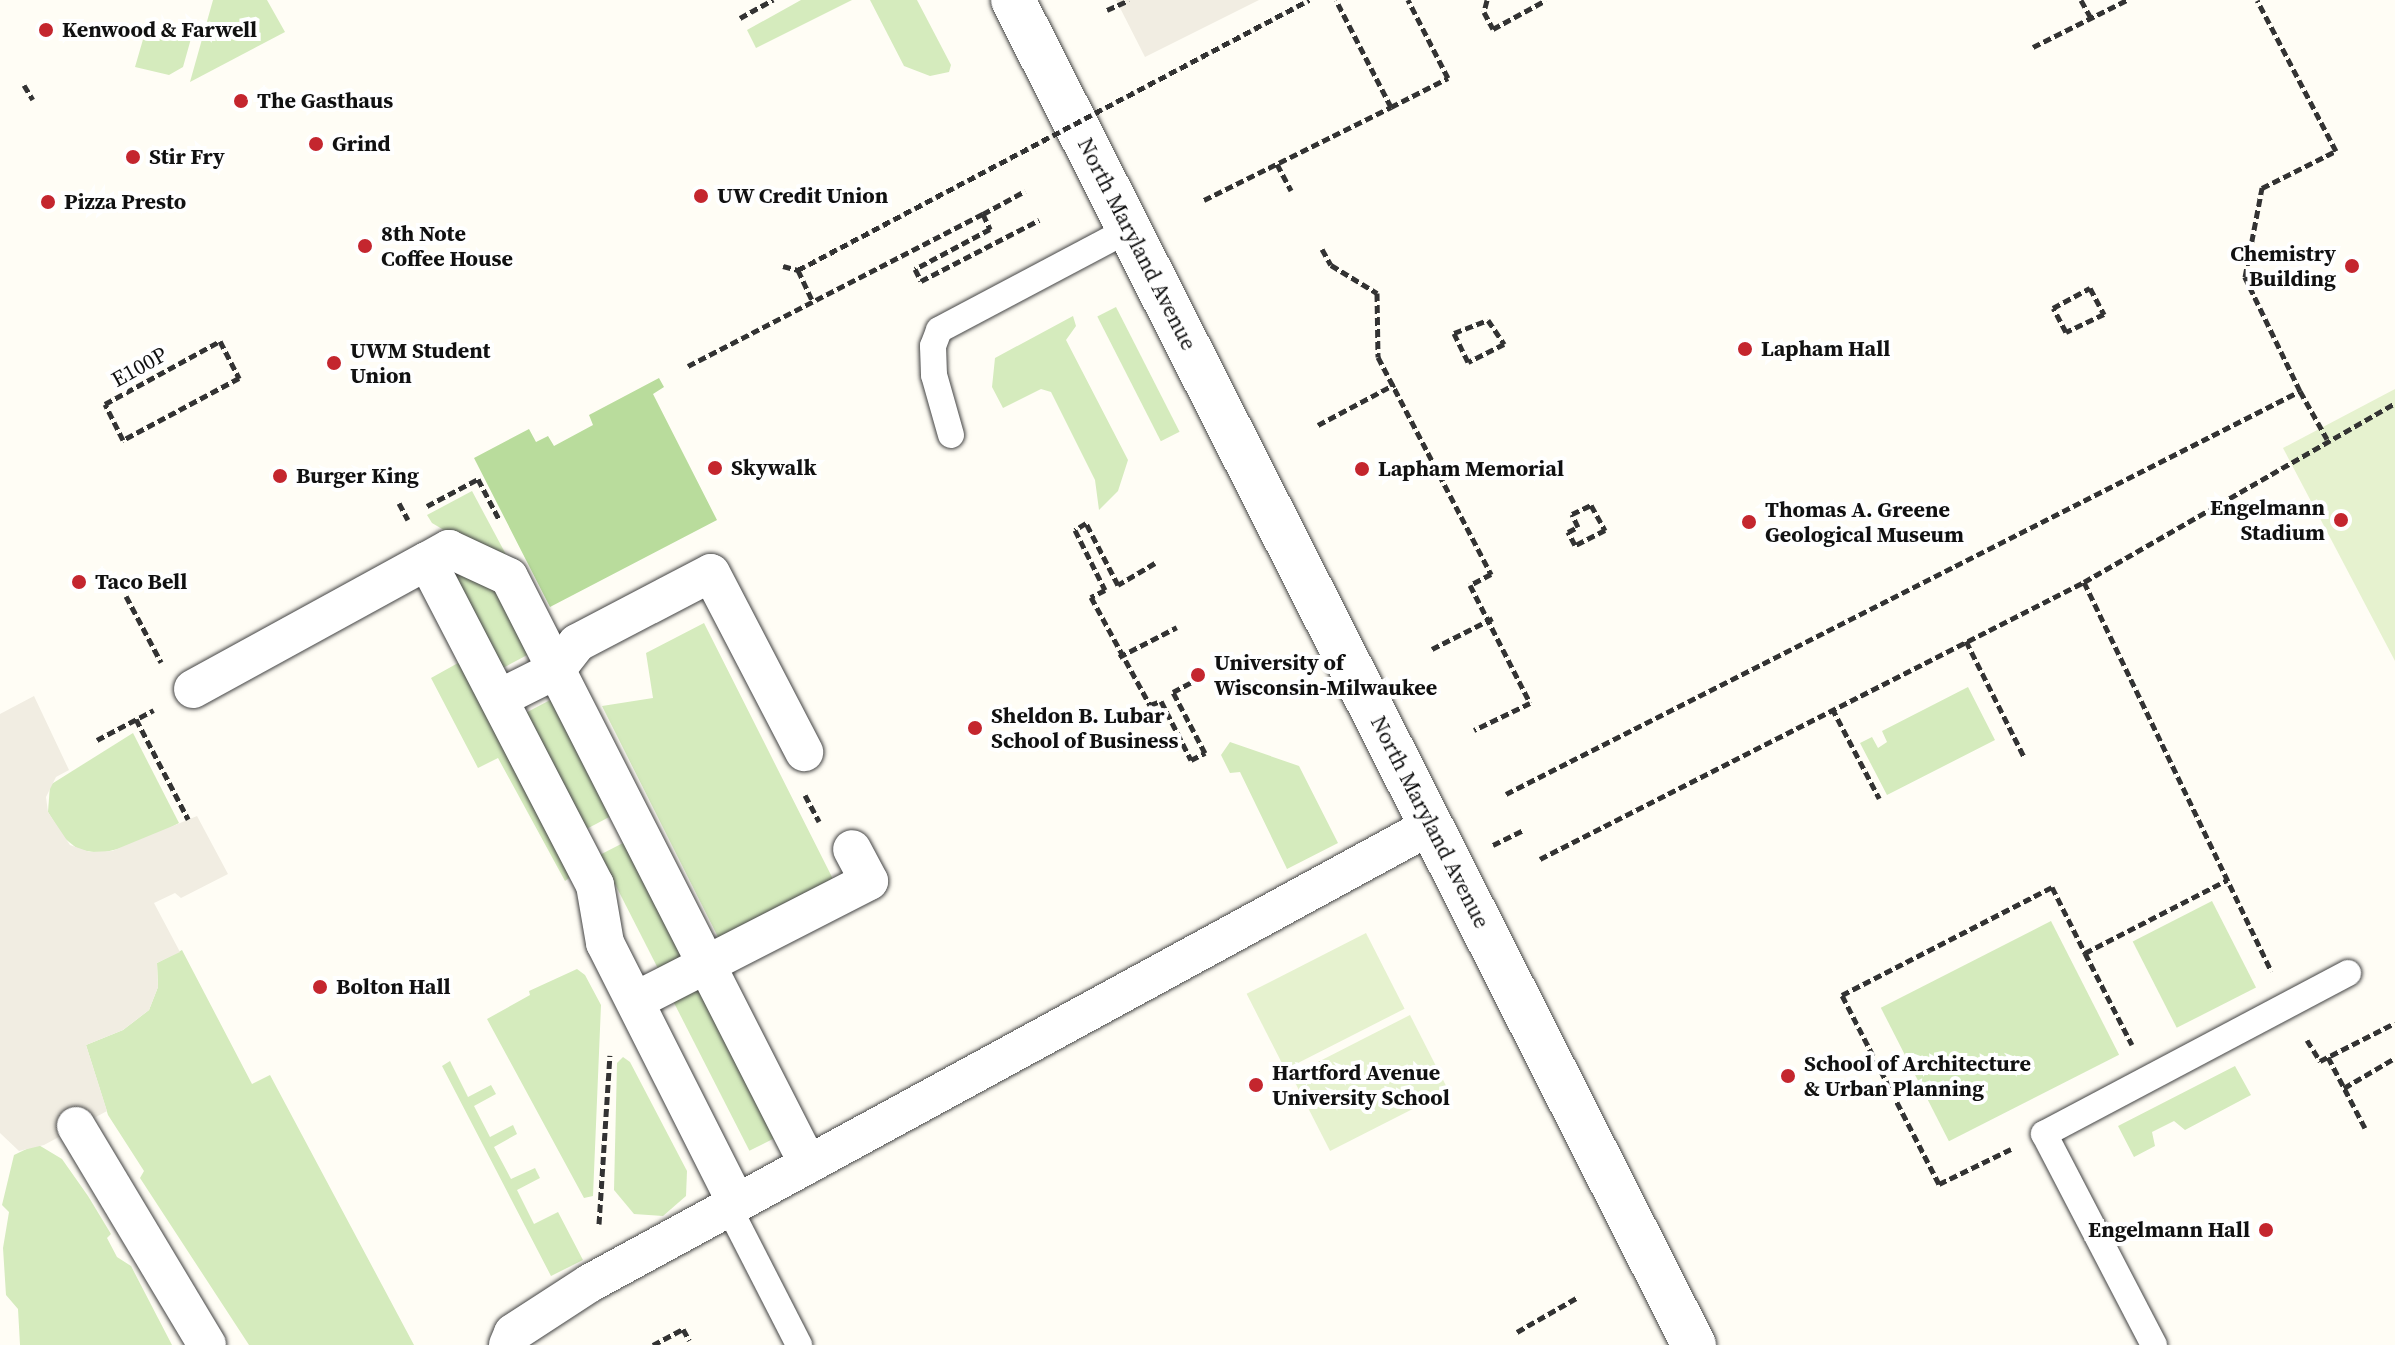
<!DOCTYPE html>
<html>
<head>
<meta charset="utf-8">
<style>
  body { margin:0 }
  #map { position:relative; width:2395px; height:1345px; overflow:hidden; background:#fffdf5; font-family:"Source Serif 4",serif }
  div>[style] { position:absolute }
  [style*='--x'] { left:calc(var(--x)*1px); top:calc(var(--y)*1px); width:calc(var(--w)*1px); rotate:calc(var(--a)*1deg) }
  .green>* { inset:0; background:#d5ebbd; transform-origin:0 0 }
  .forest>* { inset:0; background:#b9dc9c }
  .pitch>* { inset:0; background:#e6f2cf; transform-origin:0 0 }
  .plaza>* { inset:0; background:#f1ede2 }
  .path>* { height:5px; margin-top:-2.5px; transform-origin:0; background:repeating-linear-gradient(90deg,#333 0 8px,transparent 0 12px) }
  .roads { filter:drop-shadow(0 0 2px #444) drop-shadow(0 0 2px #444) }
  .service>* { height:26px; margin:-13px; padding:0 13px; transform-origin:13px; border-radius:13px; background:#fff }
  .pedestrian>* { height:38px; margin:-19px; padding:0 19px; transform-origin:19px; border-radius:19px; background:#fff }
  .tertiary>* { height:44px; margin:-22px; padding:0 22px; transform-origin:22px; border-radius:22px; background:#fff }
  .path-bridge>* { height:5px; margin-top:-2.5px; transform-origin:0; background:repeating-linear-gradient(90deg,#333 0 8px,transparent 0 12px) }
  .dots>* { width:22px; height:22px; translate:-50% -50%; box-sizing:border-box; border:4px solid #fff; border-radius:50% }
  span { translate:-50% -50%; white-space:nowrap; text-align:center; line-height:1.15; -webkit-text-stroke:8px #fff; paint-order:stroke }
  .poi-label { font-size:22px; color:#111; font-weight:700 }
  .left { translate:0 -50%; text-align:left }
  .right { translate:-100% -50%; text-align:right }
  .street-label { font-size:22px; color:#111 }
</style>
</head>
<body>
<div id="map">
  <div class="green">
    <i style="clip-path:polygon(213px 0,267px 0,285px 32px,190px 82px)"></i>
    <i style="clip-path:polygon(801px 0,852px 0,756px 48px,747px 30px)"></i>
    <i style="clip-path:polygon(870px 0,917px 0,951px 65px,949px 72px,930px 76px,904px 66px)"></i>
    <i style="clip-path:polygon(159px 28px,171px 36px,192px 35px,183px 67px,169px 75px,135px 67px,144px 36px)"></i>
    <i style="left:1116px;top:307px;width:140px;height:21px;rotate:63deg"></i>
    <i style="clip-path:polygon(1073px 316px,1076px 326px,1066px 340px,1128px 460px,1118px 491px,1099px 510px,1095px 480px,1051px 392px,1041px 389px,1003px 408px,992px 387px,995px 358px)"></i>
    <i style="clip-path:polygon(472px 491px,510px 562px,503px 565px,432px 523px,427px 515px)"></i>
    <i style="clip-path:polygon(447px 562px,494px 588px,529px 654px,503px 668px)"></i>
    <i style="clip-path:polygon(704px 623px,835px 883px,720px 941px,602px 706px,653px 698px,646px 653px)"></i>
    <i style="clip-path:polygon(467px 658px,572px 876px,565px 881px,498px 758px,478px 768px,431px 678px)"></i>
    <i style="clip-path:polygon(1968px 687px,1995px 740px,1887px 795px,1860px 743px,1872px 737px,1878px 748px,1887px 742px,1882px 731px)"></i>
    <i style="left:552px;top:699px;width:131px;height:30px;rotate:62deg"></i>
    <i style="clip-path:polygon(133px 733px,179px 823px,139px 844px,101px 853px,79px 850px,63px 837px,48px 812px,50px 785px)"></i>
    <i style="clip-path:polygon(1230px 742px,1299px 766px,1338px 843px,1287px 869px,1240px 772px,1230px 773px,1221px 755px)"></i>
    <i style="left:625px;top:842px;width:131px;height:28px;rotate:63deg"></i>
    <i style="left:2212px;top:901px;width:97px;height:89px;rotate:63deg"></i>
    <i style="left:2051px;top:921px;width:150px;height:191px;rotate:63deg"></i>
    <i style="clip-path:polygon(182px 950px,252px 1084px,270px 1075px,414px 1345px,249px 1345px,140px 1178px,144px 1171px,108px 1115px,86px 1045px,123px 1030px,149px 1010px,158px 987px,157px 963px)"></i>
    <i style="clip-path:polygon(577px 969px,585px 975px,601px 1005px,593px 1196px,584px 1198px,487px 1019px,530px 995px,529px 991px)"></i>
    <i style="left:699px;top:988px;width:168px;height:29px;rotate:63deg"></i>
    <i style="clip-path:polygon(623px 1057px,630px 1062px,687px 1171px,686px 1196px,663px 1216px,634px 1214px,614px 1190px,617px 1063px)"></i>
    <i style="clip-path:polygon(450px 1061px,468px 1097px,491px 1085px,496px 1094px,474px 1106px,490px 1137px,513px 1125px,517px 1134px,494px 1147px,511px 1179px,535px 1168px,540px 1178px,517px 1190px,534px 1224px,558px 1212px,583px 1260px,551px 1276px,442px 1066px)"></i>
    <i style="clip-path:polygon(2235px 1066px,2251px 1095px,2185px 1130px,2174px 1121px,2152px 1132px,2155px 1146px,2134px 1157px,2118px 1126px)"></i>
    <i style="clip-path:polygon(37px 1144px,62px 1159px,88px 1196px,111px 1234px,107px 1238px,117px 1257px,131px 1266px,172px 1345px,20px 1345px,18px 1309px,6px 1295px,3px 1248px,9px 1212px,2px 1205px,14px 1155px)"></i>
  </div>
  <div class="forest">
    <i style="clip-path:polygon(659px 378px,664px 387px,653px 394px,717px 520px,550px 607px,474px 458px,529px 429px,536px 442px,548px 436px,554px 446px,593px 425px,589px 415px)"></i>
  </div>
  <div class="pitch">
    <i style="clip-path:polygon(2395px 389px,2395px 661px,2283px 448px)"></i>
    <i style="left:1366px;top:933px;width:85px;height:134px;rotate:63deg"></i>
    <i style="left:1410px;top:1015px;width:85px;height:133px;rotate:63deg"></i>
  </div>
  <div class="plaza">
    <i style="clip-path:polygon(1116px 0,1259px 0,1145px 57px)"></i>
    <i style="clip-path:polygon(34px 696px,69px 770px,56px 777px,46px 797px,48px 812px,70px 845px,90px 852px,112px 851px,197px 816px,228px 874px,181px 898px,175px 893px,154px 903px,180px 952px,157px 963px,158px 987px,149px 1010px,123px 1030px,86px 1045px,107px 1111px,44px 1145px,19px 1151px,0 1133px,0 714px)"></i>
  </div>
  <div class="path">
    <i style="--x:1487;--y:0;--w:12;--a:104"></i>
    <i style="--x:1484;--y:12;--w:19;--a:62"></i>
    <i style="--x:1493;--y:29;--w:60;--a:-28.7"></i>
    <i style="--x:2081;--y:0;--w:21;--a:61"></i>
    <i style="--x:1107;--y:10;--w:24;--a:-24"></i>
    <i style="--x:740;--y:18;--w:38;--a:-29"></i>
    <i style="--x:2033;--y:47;--w:105;--a:-26.6"></i>
    <i style="--x:24;--y:85;--w:17;--a:59"></i>
    <i style="--x:1391;--y:107;--w:64;--a:-27"></i>
    <i style="--x:1448;--y:78;--w:88;--a:-117.1"></i>
    <i style="--x:1277;--y:164;--w:30;--a:62"></i>
    <i style="--x:1204;--y:200;--w:209;--a:-26.4"></i>
    <i style="--x:1391;--y:107;--w:120;--a:-117.2"></i>
    <i style="--x:983;--y:214;--w:48;--a:-28.7"></i>
    <i style="--x:1322;--y:249;--w:18;--a:61"></i>
    <i style="--x:1331;--y:265;--w:54;--a:31.3"></i>
    <i style="--x:1377;--y:293;--w:64;--a:89.1"></i>
    <i style="--x:1378;--y:357;--w:245;--a:62.5"></i>
    <i style="--x:1491;--y:574;--w:24;--a:152"></i>
    <i style="--x:1470;--y:585;--w:132;--a:63"></i>
    <i style="--x:1530;--y:703;--w:62;--a:154.3"></i>
    <i style="--x:783;--y:266;--w:16;--a:15"></i>
    <i style="--x:798;--y:270;--w:35;--a:65"></i>
    <i style="--x:2090;--y:288;--w:30;--a:62"></i>
    <i style="--x:2104;--y:314;--w:42;--a:154.7"></i>
    <i style="--x:2066;--y:332;--w:27;--a:-118"></i>
    <i style="--x:2053;--y:308;--w:42;--a:-28.4"></i>
    <i style="--x:1488;--y:320;--w:29;--a:56"></i>
    <i style="--x:1504;--y:344;--w:40;--a:153.4"></i>
    <i style="--x:1468;--y:362;--w:32;--a:-116"></i>
    <i style="--x:1454;--y:333;--w:36;--a:-21"></i>
    <i style="--x:220;--y:341;--w:42;--a:62.8"></i>
    <i style="--x:239;--y:378;--w:132;--a:151.9"></i>
    <i style="--x:123;--y:440;--w:40;--a:-116.6"></i>
    <i style="--x:105;--y:404;--w:131;--a:-28.7"></i>
    <i style="--x:688;--y:366;--w:332;--a:-27.3"></i>
    <i style="--x:983;--y:214;--w:17;--a:65"></i>
    <i style="--x:990;--y:229;--w:85;--a:151.9"></i>
    <i style="--x:915;--y:269;--w:13;--a:63"></i>
    <i style="--x:921;--y:281;--w:133;--a:-27.3"></i>
    <i style="--x:2300;--y:391;--w:55;--a:60.6"></i>
    <i style="--x:1318;--y:425;--w:87;--a:-28"></i>
    <i style="--x:399;--y:503;--w:19;--a:62"></i>
    <i style="--x:1591;--y:505;--w:29;--a:61"></i>
    <i style="--x:1605;--y:530;--w:34;--a:153"></i>
    <i style="--x:1575;--y:545;--w:15;--a:-118"></i>
    <i style="--x:1568;--y:532;--w:11;--a:-27"></i>
    <i style="--x:1578;--y:527;--w:14;--a:-115"></i>
    <i style="--x:1572;--y:514;--w:21;--a:-25"></i>
    <i style="--x:427;--y:506;--w:58;--a:-27.9"></i>
    <i style="--x:478;--y:479;--w:47;--a:62.4"></i>
    <i style="--x:1155;--y:563;--w:43;--a:149.3"></i>
    <i style="--x:1118;--y:585;--w:70;--a:-117.3"></i>
    <i style="--x:1086;--y:523;--w:13;--a:148"></i>
    <i style="--x:1075;--y:530;--w:67;--a:63.4"></i>
    <i style="--x:1105;--y:590;--w:16;--a:153"></i>
    <i style="--x:1091;--y:597;--w:123;--a:61.4"></i>
    <i style="--x:1150;--y:705;--w:12;--a:-20"></i>
    <i style="--x:1161;--y:701;--w:66;--a:63"></i>
    <i style="--x:1191;--y:760;--w:16;--a:-27"></i>
    <i style="--x:1205;--y:753;--w:69;--a:-117.7"></i>
    <i style="--x:1173;--y:692;--w:36;--a:-28"></i>
    <i style="--x:2084;--y:582;--w:432;--a:64.3"></i>
    <i style="--x:126;--y:596;--w:75;--a:62.1"></i>
    <i style="--x:1966;--y:641;--w:130;--a:63.4"></i>
    <i style="--x:1432;--y:649;--w:68;--a:-26.9"></i>
    <i style="--x:1119;--y:657;--w:65;--a:-27.3"></i>
    <i style="--x:1832;--y:708;--w:102;--a:62.4"></i>
    <i style="--x:136;--y:719;--w:113;--a:62.5"></i>
    <i style="--x:97;--y:740;--w:64;--a:-27.8"></i>
    <i style="--x:1506;--y:794;--w:890;--a:-26.91"></i>
    <i style="--x:2300;--y:391;--w:127;--a:-115.8"></i>
    <i style="--x:2245;--y:277;--w:91;--a:-79.2"></i>
    <i style="--x:2262;--y:188;--w:83;--a:-26.6"></i>
    <i style="--x:2336;--y:151;--w:170;--a:-117.6"></i>
    <i style="--x:805;--y:795;--w:30;--a:62"></i>
    <i style="--x:1493;--y:845;--w:34;--a:-26"></i>
    <i style="--x:1540;--y:859;--w:610;--a:-26.98"></i>
    <i style="--x:2084;--y:582;--w:359;--a:-29.9"></i>
    <i style="--x:2085;--y:953;--w:103;--a:62.9"></i>
    <i style="--x:2307;--y:1040;--w:25;--a:58"></i>
    <i style="--x:2320;--y:1061;--w:84;--a:-26.9"></i>
    <i style="--x:2328;--y:1057;--w:80;--a:62.5"></i>
    <i style="--x:2344;--y:1088;--w:59;--a:-30.5"></i>
    <i style="--x:2011;--y:1149;--w:80;--a:154.1"></i>
    <i style="--x:1939;--y:1184;--w:212;--a:-117.2"></i>
    <i style="--x:1842;--y:995;--w:236;--a:-27.2"></i>
    <i style="--x:2052;--y:887;--w:74;--a:63.4"></i>
    <i style="--x:2085;--y:953;--w:160;--a:-27.2"></i>
    <i style="--x:599;--y:1224;--w:169;--a:-86.3"></i>
    <i style="--x:1517;--y:1332;--w:70;--a:-29.8"></i>
    <i style="--x:653;--y:1345;--w:34;--a:-28"></i>
    <i style="--x:683;--y:1329;--w:13;--a:61"></i>
  </div>
  <div class="roads">
    <div class="service">
      <i style="--x:951;--y:435;--w:62;--a:-105.8"></i>
      <i style="--x:934;--y:375;--w:29;--a:-92"></i>
      <i style="--x:933;--y:346;--w:17;--a:-69"></i>
      <i style="--x:939;--y:330;--w:216;--a:-27.9"></i>
      <i style="--x:729;--y:1208;--w:154;--a:62.9"></i>
      <i style="--x:2154;--y:1345;--w:238;--a:-117.5"></i>
      <i style="--x:2044;--y:1134;--w:344;--a:-27.9"></i>
    </div>
    <div class="pedestrian">
      <i style="--x:427;--y:561;--w:25;--a:-29"></i>
      <i style="--x:449;--y:549;--w:66;--a:25"></i>
      <i style="--x:509;--y:577;--w:659;--a:63.01"></i>
      <i style="--x:193;--y:689;--w:267;--a:-28.7"></i>
      <i style="--x:427;--y:561;--w:365;--a:62.6"></i>
      <i style="--x:595;--y:885;--w:59;--a:80.2"></i>
      <i style="--x:605;--y:943;--w:292;--a:63.2"></i>
      <i style="--x:500;--y:698;--w:63;--a:-26.6"></i>
      <i style="--x:556;--y:670;--w:34;--a:-52"></i>
      <i style="--x:577;--y:643;--w:151;--a:-27.6"></i>
      <i style="--x:711;--y:573;--w:202;--a:62.5"></i>
      <i style="--x:635;--y:1001;--w:263;--a:-27.1"></i>
      <i style="--x:869;--y:881;--w:36;--a:-118"></i>
      <i style="--x:76;--y:1126;--w:255;--a:59.1"></i>
      <i style="--x:508;--y:1345;--w:13;--a:-67"></i>
      <i style="--x:513;--y:1333;--w:92;--a:-33"></i>
      <i style="--x:590;--y:1283;--w:959;--a:-28.54"></i>
    </div>
    <div class="tertiary">
      <i style="--x:1013;--y:0;--w:1508;--a:63.15"></i>
    </div>
  </div>
  <div class="path-bridge">
    <i style="--x:798;--y:270;--w:578;--a:-27.85"></i>
  </div>
  <div class="dots">
    <i style="left:46px;top:30px;background:#c4262e"></i>
    <i style="left:241px;top:101px;background:#c4262e"></i>
    <i style="left:316px;top:144px;background:#c4262e"></i>
    <i style="left:133px;top:157px;background:#c4262e"></i>
    <i style="left:701px;top:196px;background:#c4262e"></i>
    <i style="left:48px;top:202px;background:#c4262e"></i>
    <i style="left:365px;top:246px;background:#c4262e"></i>
    <i style="left:2352px;top:266px;background:#c4262e"></i>
    <i style="left:1745px;top:349px;background:#c4262e"></i>
    <i style="left:334px;top:363px;background:#c4262e"></i>
    <i style="left:715px;top:468px;background:#c4262e"></i>
    <i style="left:1362px;top:469px;background:#c4262e"></i>
    <i style="left:280px;top:476px;background:#c4262e"></i>
    <i style="left:2341px;top:520px;background:#c4262e"></i>
    <i style="left:1749px;top:522px;background:#c4262e"></i>
    <i style="left:79px;top:582px;background:#c4262e"></i>
    <i style="left:1198px;top:675px;background:#c4262e"></i>
    <i style="left:975px;top:728px;background:#c4262e"></i>
    <i style="left:320px;top:987px;background:#c4262e"></i>
    <i style="left:1788px;top:1076px;background:#c4262e"></i>
    <i style="left:1256px;top:1085px;background:#c4262e"></i>
    <i style="left:2266px;top:1230px;background:#c4262e"></i>
  </div>
  <div class="poi-label">
    <span class="left" style="left:62px;top:30px">Kenwood &amp; Farwell</span>
    <span class="left" style="left:257px;top:101px">The Gasthaus</span>
    <span class="left" style="left:332px;top:144px">Grind</span>
    <span class="left" style="left:149px;top:157px">Stir Fry</span>
    <span class="left" style="left:717px;top:196px">UW Credit Union</span>
    <span class="left" style="left:64px;top:202px">Pizza Presto</span>
    <span class="left" style="left:381px;top:246px">8th Note<br>Coffee House</span>
    <span class="right" style="left:2336px;top:266px">Chemistry<br>Building</span>
    <span class="left" style="left:1761px;top:349px">Lapham Hall</span>
    <span class="left" style="left:350px;top:363px">UWM Student<br>Union</span>
    <span class="left" style="left:731px;top:468px">Skywalk</span>
    <span class="left" style="left:1378px;top:469px">Lapham Memorial</span>
    <span class="left" style="left:296px;top:476px">Burger King</span>
    <span class="right" style="left:2325px;top:520px">Engelmann<br>Stadium</span>
    <span class="left" style="left:1765px;top:522px">Thomas A. Greene<br>Geological Museum</span>
    <span class="left" style="left:95px;top:582px">Taco Bell</span>
    <span class="left" style="left:1214px;top:675px">University of<br>Wisconsin-Milwaukee</span>
    <span class="left" style="left:991px;top:728px">Sheldon B. Lubar<br>School of Business</span>
    <span class="left" style="left:336px;top:987px">Bolton Hall</span>
    <span class="left" style="left:1804px;top:1076px">School of Architecture<br>&amp; Urban Planning</span>
    <span class="left" style="left:1272px;top:1085px">Hartford Avenue<br>University School</span>
    <span class="right" style="left:2250px;top:1230px">Engelmann Hall</span>
  </div>
  <div class="street-label">
    <span style="left:1137px;top:244px;rotate:63deg">North Maryland Avenue</span>
    <span style="left:139px;top:367px;rotate:-29deg">E100P</span>
    <span style="left:1430px;top:822px;rotate:63deg">North Maryland Avenue</span>
  </div>
</div>
</body>
</html>
